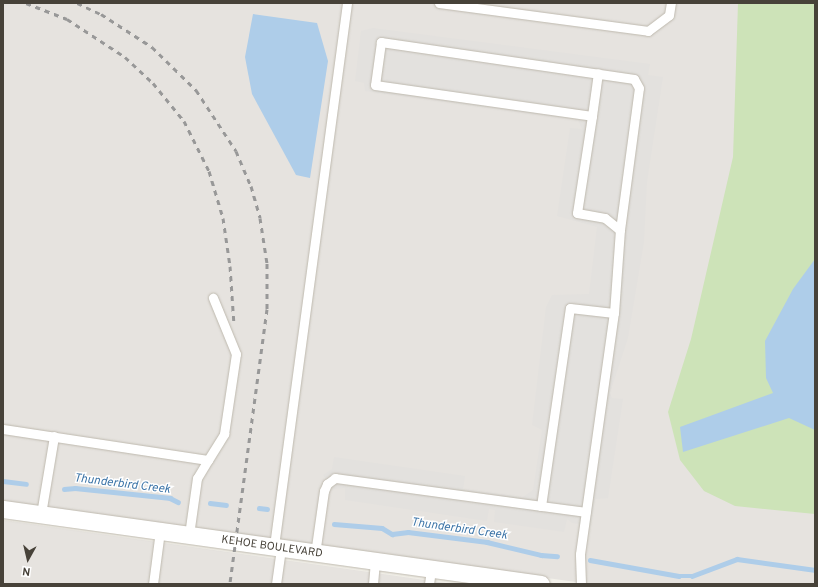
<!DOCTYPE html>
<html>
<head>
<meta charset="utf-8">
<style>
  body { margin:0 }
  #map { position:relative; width:818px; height:587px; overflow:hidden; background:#f3f1ea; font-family:Overpass,sans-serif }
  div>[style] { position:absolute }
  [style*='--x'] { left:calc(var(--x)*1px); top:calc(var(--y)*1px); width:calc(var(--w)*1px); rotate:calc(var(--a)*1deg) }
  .industrial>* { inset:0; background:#e6e3df }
  .green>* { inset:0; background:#cde3b8 }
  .parking>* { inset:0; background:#e3e1de }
  .water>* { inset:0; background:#aecde9 }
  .stream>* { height:4.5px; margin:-2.25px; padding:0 2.25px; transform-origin:2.25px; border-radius:2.25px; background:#aecde9 }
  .roads { filter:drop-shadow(0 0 1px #beb9ae) drop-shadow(0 0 1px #beb9ae) }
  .service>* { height:9px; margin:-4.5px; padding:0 4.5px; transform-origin:4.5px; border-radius:4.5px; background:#fff }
  .minor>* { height:17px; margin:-8.5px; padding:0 8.5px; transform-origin:8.5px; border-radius:8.5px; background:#fff }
  .rail>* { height:3px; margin-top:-1.5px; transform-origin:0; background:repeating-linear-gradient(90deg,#989898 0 5px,transparent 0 10px) }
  span { translate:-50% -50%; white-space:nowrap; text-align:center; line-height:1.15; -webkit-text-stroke:3px #fff; paint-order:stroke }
  .street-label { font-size:11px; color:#474239 }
  .water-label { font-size:12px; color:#3d75a8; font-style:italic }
  .frame { position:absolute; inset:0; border:4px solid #474239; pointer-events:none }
  .north { position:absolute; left:8px; top:539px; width:40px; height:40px; -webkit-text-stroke:3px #fff; paint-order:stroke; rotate:188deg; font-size:11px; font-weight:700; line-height:16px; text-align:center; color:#474239 }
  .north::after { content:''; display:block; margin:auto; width:14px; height:18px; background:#474239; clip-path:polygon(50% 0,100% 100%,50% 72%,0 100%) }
</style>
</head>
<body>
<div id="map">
  <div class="industrial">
    <i style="clip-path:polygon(3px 3px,815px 3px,815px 584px,590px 584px,3px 501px)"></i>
    <i style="clip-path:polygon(3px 520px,453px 584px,3px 584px)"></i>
  </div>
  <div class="green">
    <i style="clip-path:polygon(738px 3px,815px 3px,815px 514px,735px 506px,704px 491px,680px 460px,668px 412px,691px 339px,733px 157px)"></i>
  </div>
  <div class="parking">
    <i style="clip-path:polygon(373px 28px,650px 64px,648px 75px,663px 77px,647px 182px,644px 242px,628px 338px,610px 393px,612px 398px,623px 399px,608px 498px,595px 499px,591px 526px,572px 523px,567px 519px,564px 532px,494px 522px,495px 510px,489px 509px,487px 521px,345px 500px,345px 488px,333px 489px,323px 475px,332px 469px,334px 457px,465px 476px,463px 489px,523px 497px,533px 490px,542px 430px,532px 425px,546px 307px,552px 295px,589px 294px,597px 227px,557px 216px,570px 128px,582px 129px,578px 120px,365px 91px,364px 83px,355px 81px,361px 31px)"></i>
  </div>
  <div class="water">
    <i style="clip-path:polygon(253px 14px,317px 23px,328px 61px,310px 178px,296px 175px,252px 94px,245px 57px)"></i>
    <i style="clip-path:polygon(815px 259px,815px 430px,789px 418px,683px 452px,680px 427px,773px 393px,766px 378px,765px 341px,793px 289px)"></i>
  </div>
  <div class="stream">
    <i style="--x:3;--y:481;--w:23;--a:7"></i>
    <i style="--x:64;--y:489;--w:11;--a:-5"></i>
    <i style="--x:75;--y:488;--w:96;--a:6"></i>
    <i style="--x:170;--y:498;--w:9;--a:27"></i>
    <i style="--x:210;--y:503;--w:16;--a:7"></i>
    <i style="--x:259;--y:508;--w:8;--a:7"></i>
    <i style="--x:334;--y:524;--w:48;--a:4.8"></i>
    <i style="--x:382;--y:528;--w:12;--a:31"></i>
    <i style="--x:392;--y:534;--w:16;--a:-7"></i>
    <i style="--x:408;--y:532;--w:80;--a:7.2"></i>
    <i style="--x:487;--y:542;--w:56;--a:13.5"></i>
    <i style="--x:541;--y:555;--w:16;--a:4"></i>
    <i style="--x:590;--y:560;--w:90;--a:10.2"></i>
    <i style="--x:679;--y:576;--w:13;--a:0"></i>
    <i style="--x:692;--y:576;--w:48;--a:-20.7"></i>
    <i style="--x:737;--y:559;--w:79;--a:8"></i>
  </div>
  <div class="roads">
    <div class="service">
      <i style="--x:439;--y:3;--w:211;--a:7.6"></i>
      <i style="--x:648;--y:31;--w:26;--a:-37"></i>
      <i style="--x:669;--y:15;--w:12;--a:-81"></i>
      <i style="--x:592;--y:116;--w:43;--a:-82.1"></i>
      <i style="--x:3;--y:429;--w:207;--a:8.6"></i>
      <i style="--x:208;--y:460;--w:21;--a:121"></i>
      <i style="--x:197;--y:478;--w:58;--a:98"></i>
      <i style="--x:208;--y:460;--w:31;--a:-58"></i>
      <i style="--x:224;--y:434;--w:81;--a:-81.5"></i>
      <i style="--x:236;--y:354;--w:61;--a:-112.3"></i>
      <i style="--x:541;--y:506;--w:45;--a:7.6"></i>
      <i style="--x:41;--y:514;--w:79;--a:-80.5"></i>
      <i style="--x:274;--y:546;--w:548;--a:-82.34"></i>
      <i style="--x:315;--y:554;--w:64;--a:-81.9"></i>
      <i style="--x:324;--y:491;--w:8;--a:-67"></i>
      <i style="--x:327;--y:484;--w:10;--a:-37"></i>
      <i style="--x:335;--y:478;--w:208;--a:7.7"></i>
      <i style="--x:541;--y:506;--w:200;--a:-81.7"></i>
      <i style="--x:570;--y:308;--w:44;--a:6.5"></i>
      <i style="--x:153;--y:584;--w:53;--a:-82.5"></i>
      <i style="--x:276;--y:584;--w:37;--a:-82"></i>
      <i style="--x:373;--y:584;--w:22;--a:-85"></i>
      <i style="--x:429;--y:584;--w:15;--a:-82"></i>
      <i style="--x:581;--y:584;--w:30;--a:-92"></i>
      <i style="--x:580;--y:554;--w:243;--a:-82"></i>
      <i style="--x:614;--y:313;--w:83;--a:-85.9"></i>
      <i style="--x:620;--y:230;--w:143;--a:-82.4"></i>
      <i style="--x:639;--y:88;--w:10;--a:-119"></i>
      <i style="--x:634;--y:79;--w:256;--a:-171.7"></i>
      <i style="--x:381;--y:42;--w:43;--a:97.9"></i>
      <i style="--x:375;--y:85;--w:219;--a:8.1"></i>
      <i style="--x:592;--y:116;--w:98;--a:98.8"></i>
      <i style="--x:577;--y:213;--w:28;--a:10"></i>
      <i style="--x:605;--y:218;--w:19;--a:39"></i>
    </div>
    <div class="minor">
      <i style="--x:3;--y:509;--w:543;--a:7.94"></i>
    </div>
  </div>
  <div class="rail">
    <i style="--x:26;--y:3;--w:44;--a:21.3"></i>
    <i style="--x:67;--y:19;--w:69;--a:33.2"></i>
    <i style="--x:125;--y:57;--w:38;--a:43"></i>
    <i style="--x:153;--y:83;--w:49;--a:50.8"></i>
    <i style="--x:184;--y:121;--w:56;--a:63.4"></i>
    <i style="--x:209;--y:171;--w:49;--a:73.4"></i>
    <i style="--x:223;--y:218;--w:49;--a:81.7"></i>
    <i style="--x:230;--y:266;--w:59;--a:86.1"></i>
    <i style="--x:77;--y:3;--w:26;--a:25"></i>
    <i style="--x:101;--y:14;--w:61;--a:32.9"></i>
    <i style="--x:152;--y:47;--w:62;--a:44.3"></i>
    <i style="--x:196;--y:90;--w:73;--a:56.7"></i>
    <i style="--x:236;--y:151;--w:38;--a:67"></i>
    <i style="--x:251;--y:186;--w:33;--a:74"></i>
    <i style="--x:260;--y:218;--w:46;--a:81.2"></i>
    <i style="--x:267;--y:263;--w:46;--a:90"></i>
    <i style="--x:267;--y:309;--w:277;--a:97.7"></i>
  </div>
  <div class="street-label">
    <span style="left:272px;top:547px;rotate:8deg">KEHOE BOULEVARD</span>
  </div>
  <div class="water-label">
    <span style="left:122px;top:485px;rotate:7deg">Thunderbird Creek</span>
    <span style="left:459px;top:530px;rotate:8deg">Thunderbird Creek</span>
  </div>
  <div class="frame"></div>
  <div class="north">N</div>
</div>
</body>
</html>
